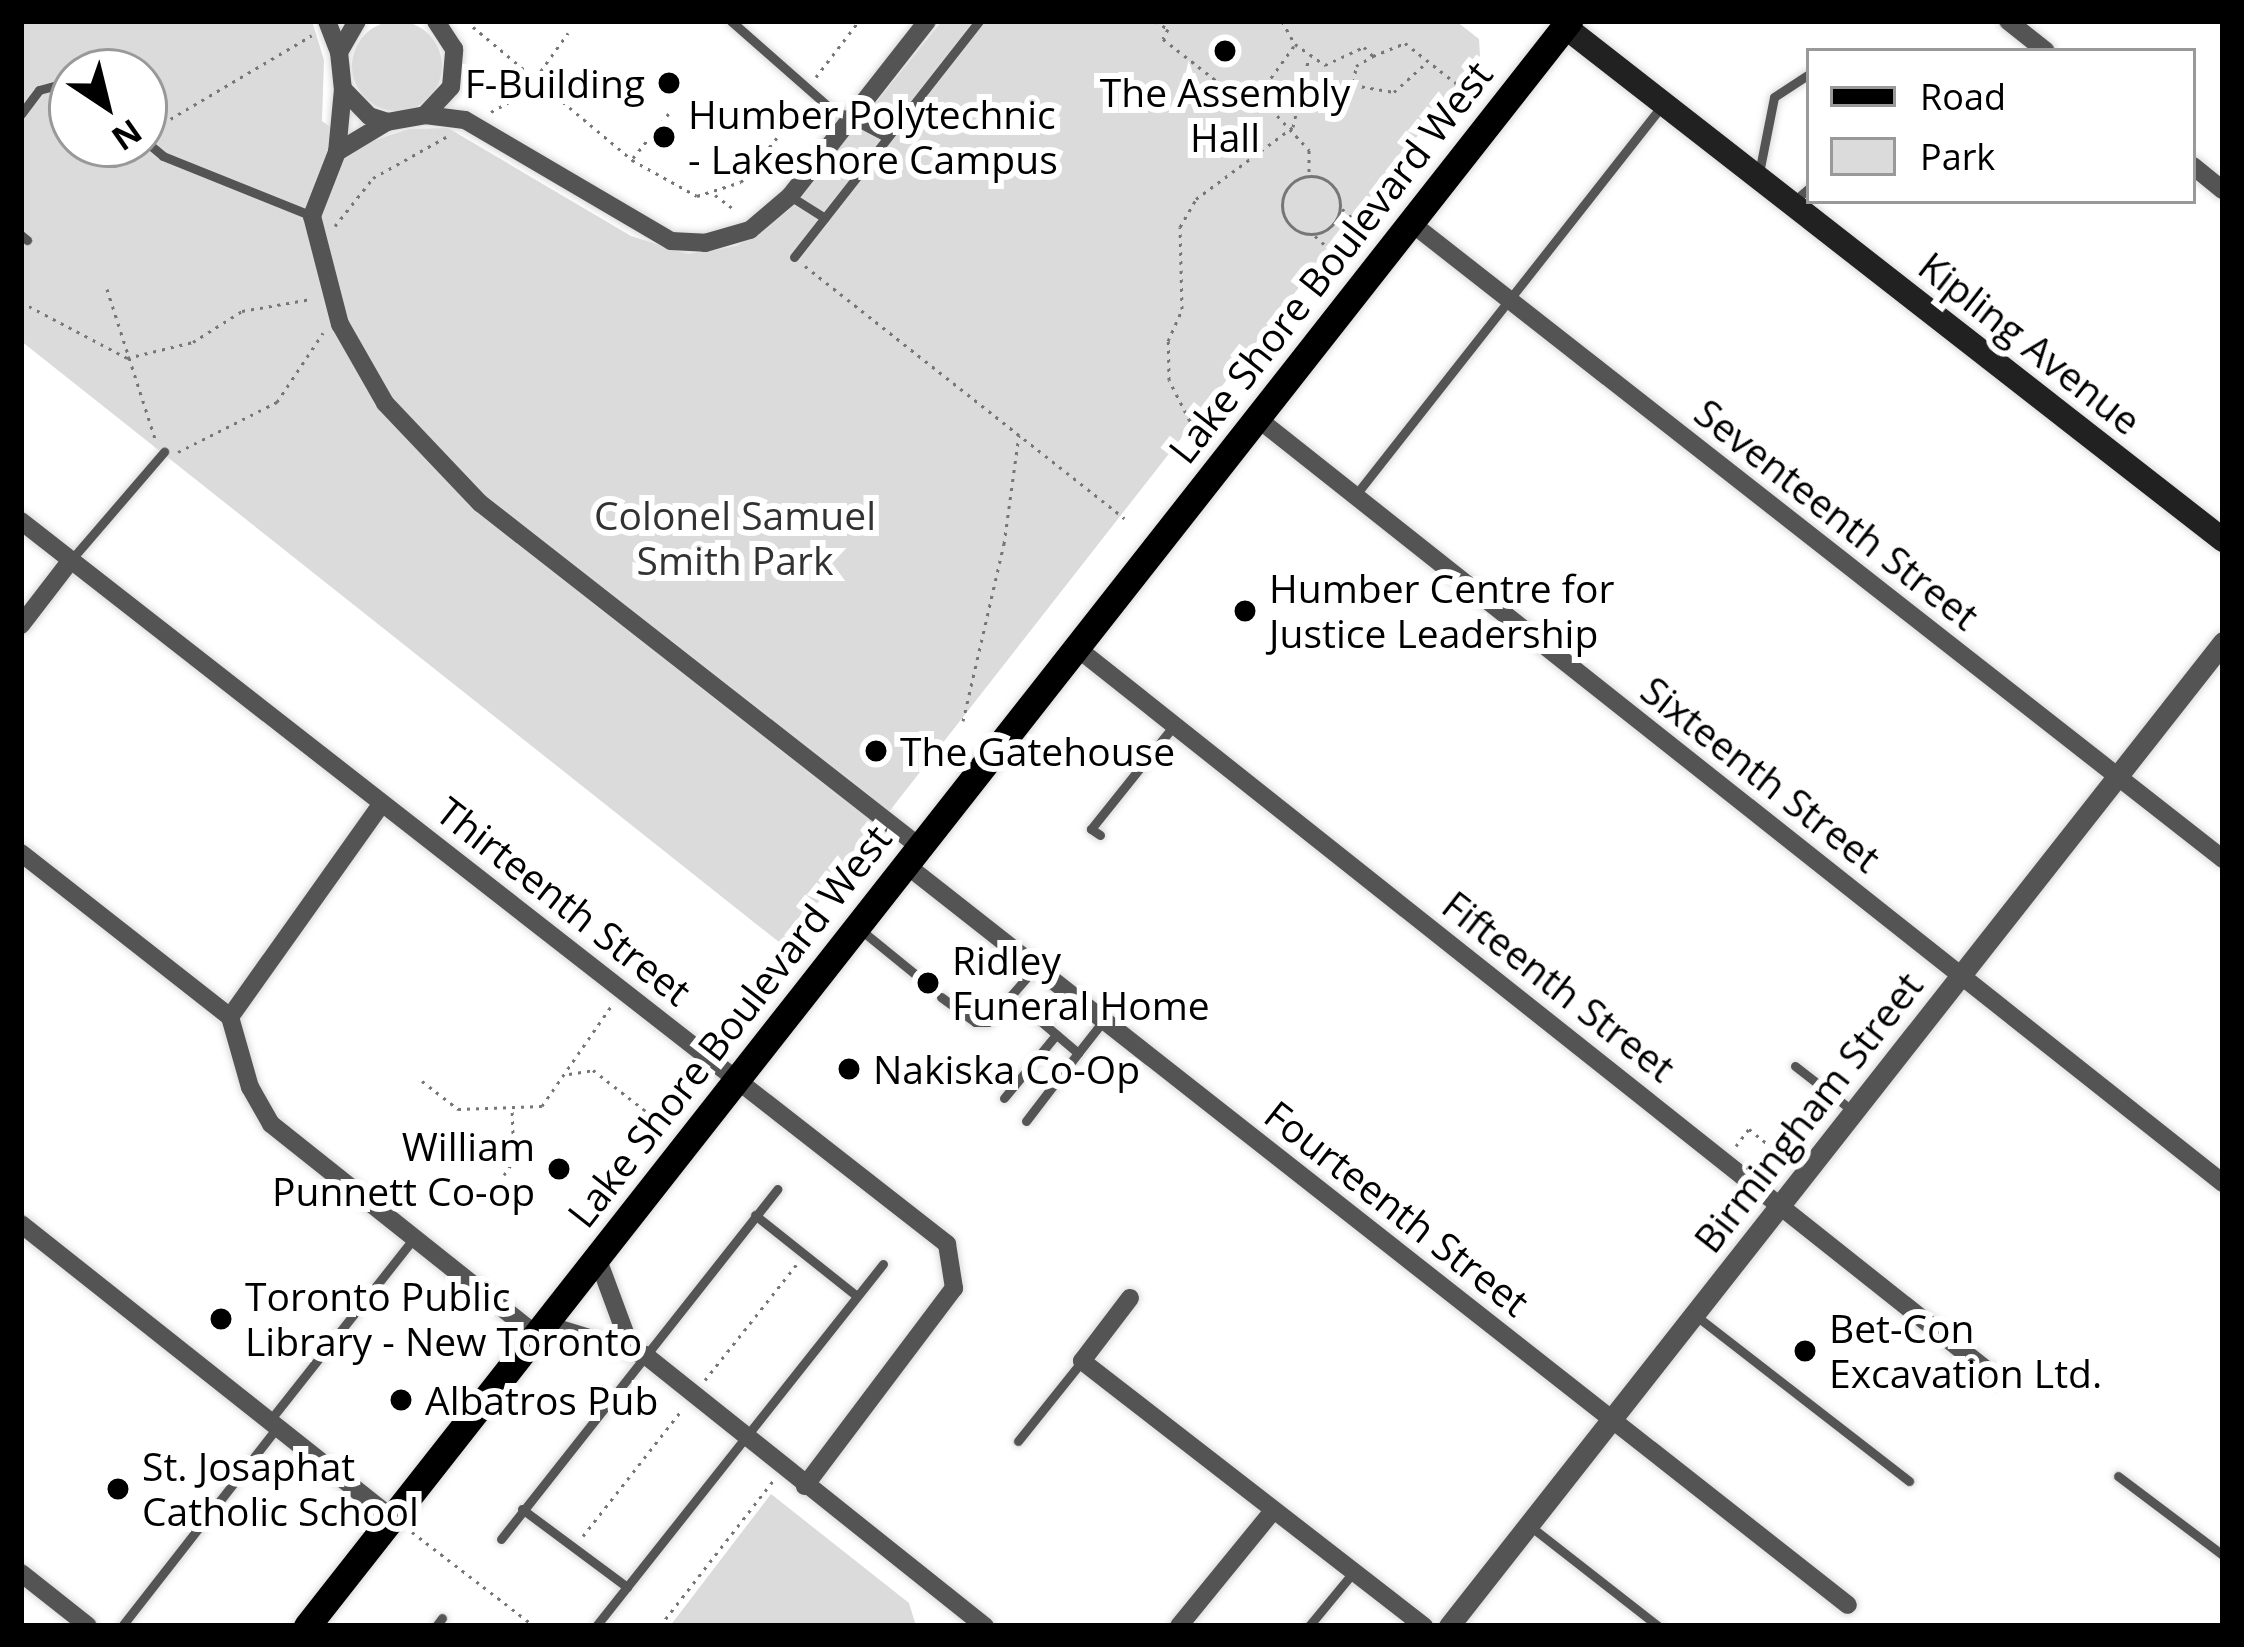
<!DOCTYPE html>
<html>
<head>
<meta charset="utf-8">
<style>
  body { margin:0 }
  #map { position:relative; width:2244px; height:1647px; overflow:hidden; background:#fff; font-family:"Open Sans",sans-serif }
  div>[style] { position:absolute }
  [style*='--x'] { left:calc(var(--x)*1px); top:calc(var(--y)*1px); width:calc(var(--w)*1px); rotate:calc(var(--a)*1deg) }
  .green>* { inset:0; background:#dbdbdb }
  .round { border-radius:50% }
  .path>* { height:3px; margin-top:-1.5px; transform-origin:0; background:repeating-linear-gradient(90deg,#767676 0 3px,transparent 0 9px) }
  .path>.ring { margin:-1.5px; padding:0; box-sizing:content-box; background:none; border:3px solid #767676; border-radius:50% }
  .roads { filter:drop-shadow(0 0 3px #dbdbdb) drop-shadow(0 0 3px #dbdbdb) }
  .service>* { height:9px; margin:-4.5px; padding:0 4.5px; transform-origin:4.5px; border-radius:4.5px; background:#545454 }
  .minor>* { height:18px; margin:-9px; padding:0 9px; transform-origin:9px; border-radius:9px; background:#545454 }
  .tertiary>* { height:21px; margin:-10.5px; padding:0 10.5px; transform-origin:10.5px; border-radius:10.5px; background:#545454 }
  .secondary>* { height:24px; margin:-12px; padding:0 12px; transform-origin:12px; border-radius:12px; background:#212121 }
  .primary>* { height:27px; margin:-13.5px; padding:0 13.5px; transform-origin:13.5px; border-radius:13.5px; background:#000 }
  .tram>* { height:3px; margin:-1.5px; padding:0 1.5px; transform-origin:1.5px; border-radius:1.5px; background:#000 }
  .dots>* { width:33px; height:33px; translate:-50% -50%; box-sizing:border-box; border:6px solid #fff; border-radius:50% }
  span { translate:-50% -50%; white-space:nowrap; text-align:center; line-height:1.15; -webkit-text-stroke:12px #fff; paint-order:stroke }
  .poi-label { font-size:39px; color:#000 }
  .right { translate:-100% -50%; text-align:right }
  .left { translate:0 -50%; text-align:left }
  .street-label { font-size:39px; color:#000 }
  .park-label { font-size:39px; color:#323232 }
  .frame { position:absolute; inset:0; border:24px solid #000; pointer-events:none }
  .legend { position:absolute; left:1806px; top:48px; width:390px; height:156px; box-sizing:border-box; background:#fff; border:3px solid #999; margin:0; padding:15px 21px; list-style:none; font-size:36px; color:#000 }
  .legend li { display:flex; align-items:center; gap:24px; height:60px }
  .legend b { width:60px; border:3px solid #999 }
  .north { position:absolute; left:48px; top:48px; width:120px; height:120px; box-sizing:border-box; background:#fff; border:3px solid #999; border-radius:50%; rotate:145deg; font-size:33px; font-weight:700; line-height:48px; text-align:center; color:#000 }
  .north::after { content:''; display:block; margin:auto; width:42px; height:54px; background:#000; clip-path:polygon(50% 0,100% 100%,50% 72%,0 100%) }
</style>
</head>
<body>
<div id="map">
  <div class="green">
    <i class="round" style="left:352px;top:21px;width:90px;height:90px"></i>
    <i style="clip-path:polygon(evenodd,21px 21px,312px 21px,324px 60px,322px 121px,357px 146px,409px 129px,448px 128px,631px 236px,688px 254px,737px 246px,788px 211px,942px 21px,1456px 21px,1479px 39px,1480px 56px,784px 946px,21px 341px,21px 21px,72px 72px,144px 72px,144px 144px,72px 144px,72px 72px)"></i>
    <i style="clip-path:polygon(771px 1494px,909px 1603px,916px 1626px,670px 1626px)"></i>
  </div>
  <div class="path">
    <i style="--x:466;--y:21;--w:217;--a:39.9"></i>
    <i style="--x:632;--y:160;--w:74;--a:29"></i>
    <i style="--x:697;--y:196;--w:46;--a:-17.7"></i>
    <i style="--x:741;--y:182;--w:97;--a:-50.9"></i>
    <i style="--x:1155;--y:21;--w:15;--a:32"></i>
    <i style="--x:1168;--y:29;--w:11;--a:117"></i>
    <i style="--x:1163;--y:39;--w:110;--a:38"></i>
    <i style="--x:1250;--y:107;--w:75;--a:-54.2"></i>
    <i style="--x:1282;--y:21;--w:26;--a:61"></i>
    <i style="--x:1295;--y:44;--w:37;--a:35"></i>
    <i style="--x:1325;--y:65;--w:43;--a:-24.8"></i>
    <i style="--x:1364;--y:47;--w:13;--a:45"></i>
    <i style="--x:1373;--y:56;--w:35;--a:-22"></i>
    <i style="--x:1405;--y:43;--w:73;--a:38.3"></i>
    <i style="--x:1504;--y:21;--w:1;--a:0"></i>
    <i style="--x:816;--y:77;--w:71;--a:-52.5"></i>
    <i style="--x:1354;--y:82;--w:16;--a:-83"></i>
    <i style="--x:1356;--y:66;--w:20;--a:-30"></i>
    <i style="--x:1259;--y:96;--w:74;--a:47.2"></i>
    <i style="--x:1309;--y:150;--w:24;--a:90"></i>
    <i style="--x:1303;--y:101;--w:37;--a:-31"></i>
    <i style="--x:1335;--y:82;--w:60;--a:9.6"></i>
    <i style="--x:1394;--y:92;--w:40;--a:-42"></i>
    <i style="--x:491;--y:112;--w:39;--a:-29"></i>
    <i style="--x:525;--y:93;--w:74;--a:-54.4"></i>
    <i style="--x:155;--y:128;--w:182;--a:-30.6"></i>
    <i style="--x:633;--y:158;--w:59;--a:-51.2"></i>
    <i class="ring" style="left:1282px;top:176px;width:55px;height:55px"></i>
    <i style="--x:715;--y:195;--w:26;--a:37"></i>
    <i style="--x:1342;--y:209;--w:20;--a:41"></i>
    <i style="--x:335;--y:226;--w:61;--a:-51.6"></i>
    <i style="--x:373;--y:178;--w:84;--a:-29.3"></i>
    <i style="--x:1315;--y:236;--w:24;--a:42"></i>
    <i style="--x:805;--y:266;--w:407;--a:38.3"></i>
    <i style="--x:107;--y:289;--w:161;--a:72.2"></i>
    <i style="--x:21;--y:302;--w:120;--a:27.8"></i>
    <i style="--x:127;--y:358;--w:68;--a:-13.6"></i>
    <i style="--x:193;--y:342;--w:58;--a:-32.3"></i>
    <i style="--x:242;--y:311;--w:70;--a:-9.9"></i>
    <i style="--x:1194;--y:429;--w:55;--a:-117"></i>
    <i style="--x:1169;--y:380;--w:39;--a:-91"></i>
    <i style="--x:1168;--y:341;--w:35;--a:-66"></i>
    <i style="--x:1182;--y:309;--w:82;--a:-91.4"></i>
    <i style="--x:1180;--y:227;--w:32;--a:-60"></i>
    <i style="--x:1196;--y:199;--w:121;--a:-36.6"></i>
    <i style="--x:1293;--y:127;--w:72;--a:-77.1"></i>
    <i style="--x:178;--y:452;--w:111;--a:-26.8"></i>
    <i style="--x:277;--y:402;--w:83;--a:-56.3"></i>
    <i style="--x:963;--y:721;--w:182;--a:-77"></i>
    <i style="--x:1004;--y:544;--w:110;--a:-82.2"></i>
    <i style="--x:569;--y:1074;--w:24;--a:-9"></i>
    <i style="--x:593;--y:1070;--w:91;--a:37.9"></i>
    <i style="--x:422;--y:1081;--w:46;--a:37.9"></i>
    <i style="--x:458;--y:1109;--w:84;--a:-2"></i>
    <i style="--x:542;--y:1106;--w:123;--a:-55.3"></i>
    <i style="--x:1736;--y:1146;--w:21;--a:-53"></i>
    <i style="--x:1749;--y:1129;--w:28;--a:39"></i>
    <i style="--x:1771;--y:1147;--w:65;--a:-51.9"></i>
    <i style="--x:504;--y:1175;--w:18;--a:-56"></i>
    <i style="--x:514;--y:1160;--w:51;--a:-92.2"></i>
    <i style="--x:705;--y:1380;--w:147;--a:-51.6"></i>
    <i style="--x:412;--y:1532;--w:154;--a:37.6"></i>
    <i style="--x:583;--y:1536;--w:159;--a:-51.9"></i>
    <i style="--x:660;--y:1626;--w:184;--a:-52.1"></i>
  </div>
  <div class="roads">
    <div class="service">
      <i style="--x:731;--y:21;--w:130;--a:41.3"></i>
      <i style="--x:829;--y:107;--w:64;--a:27.8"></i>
      <i style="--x:21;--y:114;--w:30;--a:-53"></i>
      <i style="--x:39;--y:90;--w:34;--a:-15"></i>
      <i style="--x:144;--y:140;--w:25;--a:40"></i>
      <i style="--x:163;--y:156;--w:161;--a:21.9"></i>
      <i style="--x:1759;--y:173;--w:77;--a:-78.8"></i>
      <i style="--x:1774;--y:97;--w:42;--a:-33.3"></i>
      <i style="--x:790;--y:196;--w:41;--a:32.2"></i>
      <i style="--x:1793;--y:202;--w:21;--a:-41"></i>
      <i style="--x:21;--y:235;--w:8;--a:40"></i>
      <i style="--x:794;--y:257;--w:300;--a:-51.9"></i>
      <i style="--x:1354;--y:497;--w:498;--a:-51.8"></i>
      <i style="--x:71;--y:560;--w:143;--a:-49.3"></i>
      <i style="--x:1100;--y:835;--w:11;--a:-146"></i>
      <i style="--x:1091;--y:829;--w:134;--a:-51.3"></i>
      <i style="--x:861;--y:930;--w:77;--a:39.2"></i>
      <i style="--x:1011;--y:996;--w:88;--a:40.4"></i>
      <i style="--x:1078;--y:1053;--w:42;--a:-51.8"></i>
      <i style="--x:941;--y:997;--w:42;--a:36.3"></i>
      <i style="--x:975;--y:1022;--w:13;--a:0"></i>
      <i style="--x:988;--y:1022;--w:72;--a:-49"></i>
      <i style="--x:1795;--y:1066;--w:75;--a:37.9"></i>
      <i style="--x:1004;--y:1098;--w:82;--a:-50.5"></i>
      <i style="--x:1026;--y:1121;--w:86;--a:-52.6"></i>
      <i style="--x:755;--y:1215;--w:130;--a:38.5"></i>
      <i style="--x:1695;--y:1315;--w:271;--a:37.8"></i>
      <i style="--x:271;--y:1419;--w:229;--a:-51.7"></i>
      <i style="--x:1018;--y:1441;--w:102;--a:-51.3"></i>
      <i style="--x:2118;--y:1476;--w:131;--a:37"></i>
      <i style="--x:522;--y:1509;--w:131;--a:36.6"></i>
      <i style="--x:1530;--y:1526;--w:162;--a:38"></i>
      <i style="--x:501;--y:1539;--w:446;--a:-51.7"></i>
      <i style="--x:122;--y:1626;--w:254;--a:-52"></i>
      <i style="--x:436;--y:1626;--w:10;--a:-53"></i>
      <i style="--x:596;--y:1626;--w:462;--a:-51.6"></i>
      <i style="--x:1309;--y:1626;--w:66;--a:-50.5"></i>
    </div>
    <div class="minor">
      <i style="--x:327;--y:21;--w:33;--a:69"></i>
      <i style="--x:357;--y:21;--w:36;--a:120"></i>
      <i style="--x:339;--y:52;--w:37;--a:84"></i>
      <i style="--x:343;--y:89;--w:37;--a:46"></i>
      <i style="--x:369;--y:116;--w:19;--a:18"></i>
      <i style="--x:387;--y:122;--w:39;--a:-10"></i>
      <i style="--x:425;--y:115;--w:38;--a:-47"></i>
      <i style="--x:451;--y:87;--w:38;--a:-85"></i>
      <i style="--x:454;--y:49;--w:33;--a:-123"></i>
      <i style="--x:2008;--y:21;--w:48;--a:38.3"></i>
      <i style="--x:343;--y:89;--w:63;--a:95.4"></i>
      <i style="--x:337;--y:152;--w:69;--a:111.3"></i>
      <i style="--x:312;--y:216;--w:112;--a:75.5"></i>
      <i style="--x:340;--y:324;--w:91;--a:60.3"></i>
      <i style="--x:385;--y:403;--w:138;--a:46.5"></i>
      <i style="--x:480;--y:503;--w:559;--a:38.02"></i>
      <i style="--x:425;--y:115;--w:40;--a:7.1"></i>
      <i style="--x:465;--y:120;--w:239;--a:30.4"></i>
      <i style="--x:671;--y:241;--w:34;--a:3"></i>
      <i style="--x:705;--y:243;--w:47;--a:-16.1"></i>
      <i style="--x:750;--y:230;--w:52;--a:-40.4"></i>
      <i style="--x:790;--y:196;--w:222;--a:-51.9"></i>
      <i style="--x:337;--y:152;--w:58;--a:-31"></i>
      <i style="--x:2193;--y:166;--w:38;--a:39"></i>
      <i style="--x:1410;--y:222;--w:1033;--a:38.08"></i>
      <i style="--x:1257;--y:418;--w:1232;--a:38.38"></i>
      <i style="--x:21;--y:521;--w:1175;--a:37.98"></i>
      <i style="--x:947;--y:1244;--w:45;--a:81"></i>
      <i style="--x:954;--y:1288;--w:248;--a:127"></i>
      <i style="--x:21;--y:625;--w:82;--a:-52.4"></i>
      <i style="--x:1077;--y:648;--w:1176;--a:38.44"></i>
      <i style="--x:21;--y:853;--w:266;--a:38.1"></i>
      <i style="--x:230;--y:1017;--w:73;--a:74.1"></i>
      <i style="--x:250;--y:1087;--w:43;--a:60.4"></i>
      <i style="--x:271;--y:1124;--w:339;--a:38.5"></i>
      <i style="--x:905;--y:864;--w:1199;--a:38.16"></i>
      <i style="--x:230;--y:1017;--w:262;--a:-54.6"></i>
      <i style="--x:21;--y:1224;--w:473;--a:38.4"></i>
      <i style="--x:597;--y:1257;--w:98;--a:69.7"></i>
      <i style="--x:1130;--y:1298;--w:79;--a:127.3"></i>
      <i style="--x:1082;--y:1361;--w:433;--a:37.8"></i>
      <i style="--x:544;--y:1324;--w:106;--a:17.1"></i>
      <i style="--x:645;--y:1355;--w:435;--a:38.6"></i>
      <i style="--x:21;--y:1573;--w:85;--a:38.3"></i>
      <i style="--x:1179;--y:1626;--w:147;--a:-50.8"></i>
    </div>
    <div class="tertiary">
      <i style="--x:1449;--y:1626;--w:1252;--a:-51.81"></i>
    </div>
    <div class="secondary">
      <i style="--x:1564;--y:26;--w:836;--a:37.95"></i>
    </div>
    <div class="primary">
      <i style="--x:307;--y:1626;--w:2042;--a:-51.82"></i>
    </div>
  </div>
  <div class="tram">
    <i style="--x:313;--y:1626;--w:2042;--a:-51.82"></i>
  </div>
  <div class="dots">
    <i style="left:1225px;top:51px;background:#000"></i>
    <i style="left:669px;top:83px;background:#000"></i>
    <i style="left:664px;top:137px;background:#000"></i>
    <i style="left:1245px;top:611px;background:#000"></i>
    <i style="left:876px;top:751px;background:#000"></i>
    <i style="left:928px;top:983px;background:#000"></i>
    <i style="left:849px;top:1069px;background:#000"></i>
    <i style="left:559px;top:1169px;background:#000"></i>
    <i style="left:221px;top:1319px;background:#000"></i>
    <i style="left:1805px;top:1351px;background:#000"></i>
    <i style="left:401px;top:1400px;background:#000"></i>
    <i style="left:118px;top:1489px;background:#000"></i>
  </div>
  <div class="poi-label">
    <span class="right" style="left:645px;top:83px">F-Building</span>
    <span style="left:1225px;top:115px">The Assembly<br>Hall</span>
    <span class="left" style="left:688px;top:137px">Humber Polytechnic<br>- Lakeshore Campus</span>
    <span class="left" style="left:1269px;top:611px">Humber Centre for<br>Justice Leadership</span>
    <span class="left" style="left:900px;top:751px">The Gatehouse</span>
    <span class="left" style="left:952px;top:983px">Ridley<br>Funeral Home</span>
    <span class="left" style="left:873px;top:1069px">Nakiska Co-Op</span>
    <span class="right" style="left:535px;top:1169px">William<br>Punnett Co-op</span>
    <span class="left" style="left:245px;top:1319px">Toronto Public<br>Library - New Toronto</span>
    <span class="left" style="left:1829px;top:1351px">Bet-Con<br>Excavation Ltd.</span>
    <span class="left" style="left:425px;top:1400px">Albatros Pub</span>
    <span class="left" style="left:142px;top:1489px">St. Josaphat<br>Catholic School</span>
  </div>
  <div class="street-label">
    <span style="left:1330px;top:262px;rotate:-52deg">Lake Shore Boulevard West</span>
    <span style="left:2030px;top:343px;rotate:38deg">Kipling Avenue</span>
    <span style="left:1837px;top:514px;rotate:38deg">Seventeenth Street</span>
    <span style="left:1761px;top:774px;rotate:38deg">Sixteenth Street</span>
    <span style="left:564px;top:901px;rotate:38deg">Thirteenth Street</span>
    <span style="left:1559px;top:986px;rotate:38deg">Fifteenth Street</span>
    <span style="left:729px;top:1026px;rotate:-52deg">Lake Shore Boulevard West</span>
    <span style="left:1808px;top:1112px;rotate:-52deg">Birmingham Street</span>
    <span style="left:1397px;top:1208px;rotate:38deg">Fourteenth Street</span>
  </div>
  <div class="park-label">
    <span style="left:735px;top:538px">Colonel Samuel<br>Smith Park</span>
  </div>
  <div class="frame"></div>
  <ul class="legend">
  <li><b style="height:15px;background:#000"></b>Road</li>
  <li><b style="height:33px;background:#dbdbdb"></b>Park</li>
  </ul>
  <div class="north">N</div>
</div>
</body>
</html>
